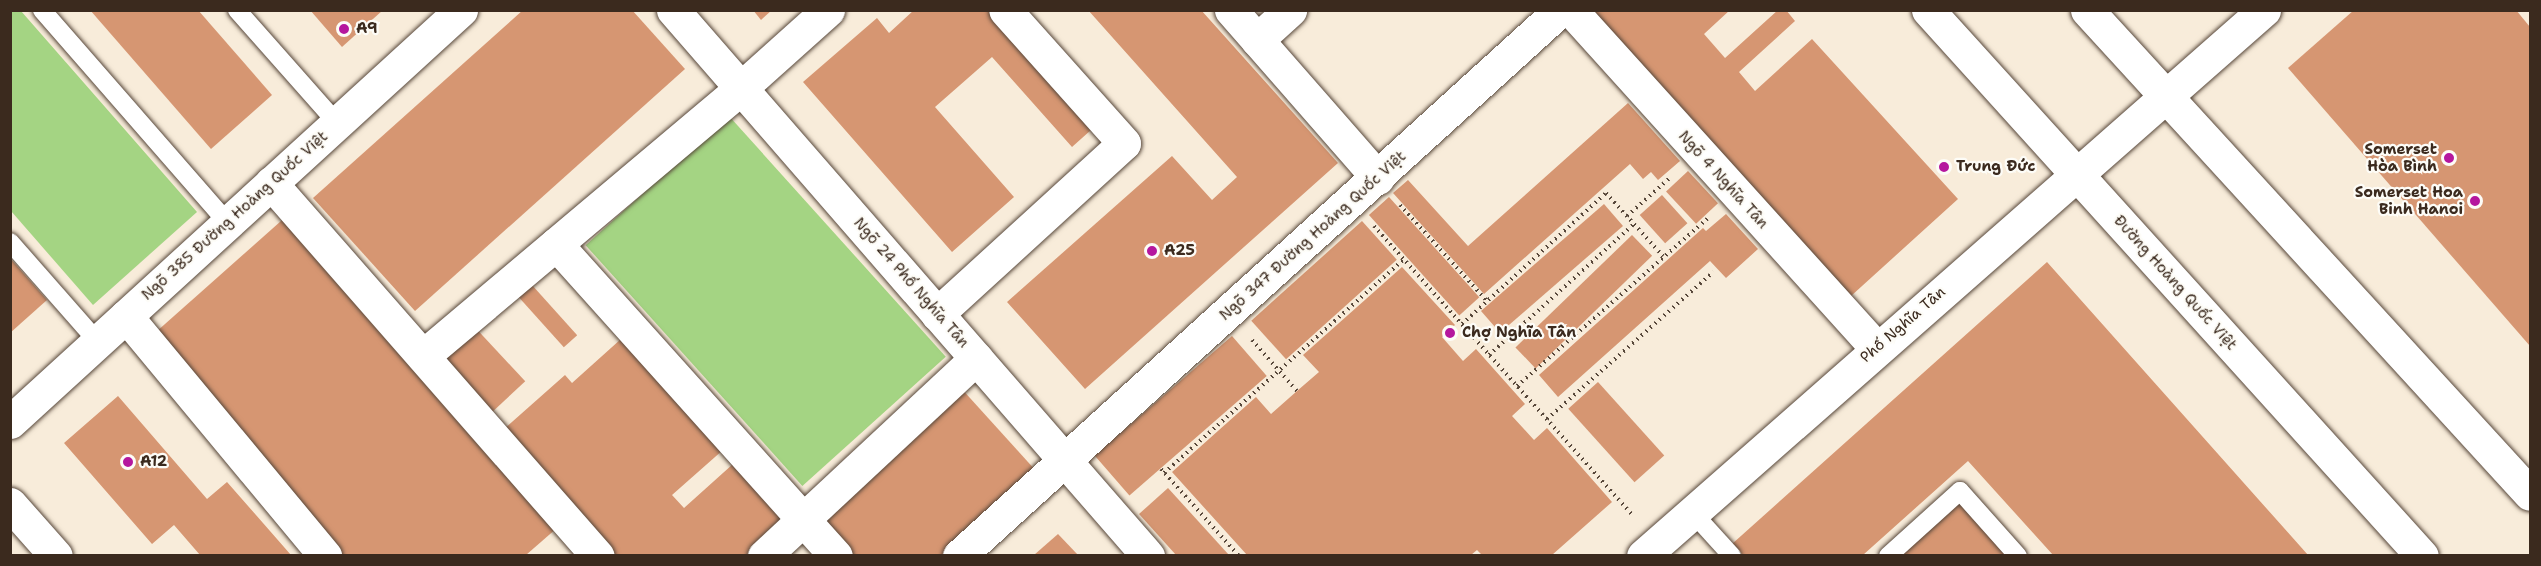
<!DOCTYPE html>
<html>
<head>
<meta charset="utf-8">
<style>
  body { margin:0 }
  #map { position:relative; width:2541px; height:566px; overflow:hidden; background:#f8ecda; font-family:"Shantell Sans",sans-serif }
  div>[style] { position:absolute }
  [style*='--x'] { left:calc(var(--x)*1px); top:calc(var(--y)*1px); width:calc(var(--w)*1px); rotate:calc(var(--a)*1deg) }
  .green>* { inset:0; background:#a4d483; transform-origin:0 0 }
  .building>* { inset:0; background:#d69672; transform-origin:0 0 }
  .path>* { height:4px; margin-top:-2px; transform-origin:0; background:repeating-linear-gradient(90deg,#57473a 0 1.5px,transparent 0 6px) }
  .roads { filter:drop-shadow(0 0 2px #57473a) drop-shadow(0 0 2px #57473a) }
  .lane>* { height:18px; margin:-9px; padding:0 9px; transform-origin:9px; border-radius:9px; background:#fff }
  .street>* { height:33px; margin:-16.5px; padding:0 16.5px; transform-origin:16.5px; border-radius:16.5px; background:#fff }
  .secondary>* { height:33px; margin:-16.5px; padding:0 16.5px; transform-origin:16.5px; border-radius:16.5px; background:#fff }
  .dots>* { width:16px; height:16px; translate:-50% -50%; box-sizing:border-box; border:3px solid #fdfcf7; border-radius:50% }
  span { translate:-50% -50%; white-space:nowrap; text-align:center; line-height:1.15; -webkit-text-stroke:4.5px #fdfcf7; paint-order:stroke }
  .poi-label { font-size:15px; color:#3b2a1e; font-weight:700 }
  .left { translate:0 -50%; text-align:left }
  .right { translate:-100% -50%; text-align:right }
  .street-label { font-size:15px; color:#3b2a1e }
  .frame { position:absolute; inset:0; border:12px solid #3b2a1e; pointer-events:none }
</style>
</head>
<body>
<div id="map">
  <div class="green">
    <i style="clip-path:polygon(10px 11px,21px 11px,197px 212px,93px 305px,11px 211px)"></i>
    <i style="left:729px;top:116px;width:324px;height:193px;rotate:48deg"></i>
  </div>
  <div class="building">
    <i style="clip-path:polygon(90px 10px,198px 10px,272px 95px,211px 149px)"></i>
    <i style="clip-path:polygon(310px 10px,383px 10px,342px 47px)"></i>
    <i style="clip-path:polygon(523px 10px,632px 10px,685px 69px,415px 311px,313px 198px)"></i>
    <i style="clip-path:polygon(753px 10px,772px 10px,761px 20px)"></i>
    <i style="clip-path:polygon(914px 10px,987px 10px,1091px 130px,1072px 147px,992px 57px,935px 107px,1014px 197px,952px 252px,803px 82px,877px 18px,889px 33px)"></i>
    <i style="clip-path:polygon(1088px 10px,1201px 10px,1338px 163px,1085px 389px,1007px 302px,1172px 156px,1212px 200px,1237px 177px)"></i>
    <i style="clip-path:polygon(1592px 10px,1730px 10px,1704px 34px,1725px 58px,1778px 10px,1786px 10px,1795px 21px,1739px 72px,1755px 91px,1812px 39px,1958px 199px,1851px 296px)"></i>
    <i style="clip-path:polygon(2354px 10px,2516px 10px,2530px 27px,2530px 346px,2288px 68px)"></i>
    <i style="clip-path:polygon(1628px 103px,1680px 161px,1658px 180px,1651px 172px,1643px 179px,1630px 164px,1484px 294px,1393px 193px,1408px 180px,1468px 246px)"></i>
    <i style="left:1688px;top:171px;width:44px;height:30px;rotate:47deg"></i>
    <i style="left:1662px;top:195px;width:38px;height:30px;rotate:48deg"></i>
    <i style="left:1389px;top:197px;width:135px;height:27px;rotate:48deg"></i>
    <i style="left:1604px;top:204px;width:29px;height:163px;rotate:49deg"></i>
    <i style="clip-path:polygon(290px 213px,565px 521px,526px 555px,341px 555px,147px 340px)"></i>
    <i style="clip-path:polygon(1726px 214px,1758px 249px,1726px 278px,1710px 261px,1558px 397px,1539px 375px,1703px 228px,1706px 231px)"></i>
    <i style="left:1362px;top:221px;width:52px;height:149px;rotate:48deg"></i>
    <i style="left:1632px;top:235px;width:29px;height:162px;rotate:46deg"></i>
    <i style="clip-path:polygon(10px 258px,47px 300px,10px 333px)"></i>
    <i style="clip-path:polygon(2047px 262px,2308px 555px,2053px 555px,1968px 461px,1863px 555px,1743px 555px,1732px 544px)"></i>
    <i style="clip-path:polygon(1402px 267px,1455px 325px,1442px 337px,1463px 361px,1476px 349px,1525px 404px,1512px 416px,1534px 440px,1547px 428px,1612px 502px,1552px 555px,1482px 555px,1477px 550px,1471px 555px,1247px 555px,1172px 472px,1256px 397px,1271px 414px,1297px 391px,1319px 372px,1303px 355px)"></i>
    <i style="left:523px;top:275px;width:81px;height:18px;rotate:48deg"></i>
    <i style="left:470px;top:322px;width:81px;height:58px;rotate:47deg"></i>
    <i style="clip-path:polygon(631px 330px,732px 442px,672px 495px,684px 508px,743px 455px,798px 516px,754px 555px,602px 555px,495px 437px,565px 375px,572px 383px)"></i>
    <i style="left:1232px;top:336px;width:53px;height:182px;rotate:49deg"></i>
    <i style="left:1598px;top:382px;width:99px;height:40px;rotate:48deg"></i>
    <i style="clip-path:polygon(960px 387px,1037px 472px,943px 555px,852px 555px,816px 516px)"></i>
    <i style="clip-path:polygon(118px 396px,207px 499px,227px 482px,291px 555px,200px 555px,174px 525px,152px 544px,64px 443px)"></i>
    <i style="clip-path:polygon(1168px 488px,1229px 555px,1176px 555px,1139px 514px)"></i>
    <i style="clip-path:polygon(1957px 497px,2009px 555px,1893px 555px)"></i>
    <i style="clip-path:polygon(1058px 534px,1078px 555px,1034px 555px)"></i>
  </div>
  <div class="path">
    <i style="--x:1400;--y:205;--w:130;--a:47.8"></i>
    <i style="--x:1627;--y:216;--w:59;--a:-41.6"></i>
    <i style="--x:1374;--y:226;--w:389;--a:48.2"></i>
    <i style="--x:1462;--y:324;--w:195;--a:-42.3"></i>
    <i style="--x:1606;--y:193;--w:85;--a:47.9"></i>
    <i style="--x:1252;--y:340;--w:68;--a:48.6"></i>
    <i style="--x:1489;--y:355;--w:195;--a:-42.1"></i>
    <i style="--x:1517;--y:386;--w:254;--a:-41.3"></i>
    <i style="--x:1547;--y:419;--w:222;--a:-41.5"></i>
    <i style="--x:1161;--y:469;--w:117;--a:48.1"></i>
    <i style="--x:1164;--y:473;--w:322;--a:-41.7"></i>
  </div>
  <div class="roads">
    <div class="lane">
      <i style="--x:42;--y:10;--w:283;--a:48.9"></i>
      <i style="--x:237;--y:10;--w:151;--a:48.5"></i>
      <i style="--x:10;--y:242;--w:133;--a:48.7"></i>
      <i style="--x:1693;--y:513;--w:58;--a:47.8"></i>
      <i style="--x:1888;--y:556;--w:97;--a:-42.1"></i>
      <i style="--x:1960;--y:491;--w:87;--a:48.3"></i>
    </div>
    <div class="street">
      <i style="--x:673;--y:10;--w:724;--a:48.98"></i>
      <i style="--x:1231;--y:10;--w:223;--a:48.8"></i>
      <i style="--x:1571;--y:10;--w:455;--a:47.9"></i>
      <i style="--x:1257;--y:40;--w:45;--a:-42.3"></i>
      <i style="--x:271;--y:183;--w:496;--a:48.8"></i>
      <i style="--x:556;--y:244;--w:419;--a:48.1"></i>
      <i style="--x:937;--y:314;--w:253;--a:-42.4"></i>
      <i style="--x:1124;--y:143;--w:178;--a:-131.8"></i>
      <i style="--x:126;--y:316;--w:312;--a:50.3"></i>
      <i style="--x:423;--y:356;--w:416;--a:-40.1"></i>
      <i style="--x:741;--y:88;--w:117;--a:-41.9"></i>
      <i style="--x:10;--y:422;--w:611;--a:-42.41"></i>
      <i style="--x:10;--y:504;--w:69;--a:48.5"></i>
      <i style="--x:764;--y:556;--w:290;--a:-43"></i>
      <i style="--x:959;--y:556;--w:812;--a:-42.25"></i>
      <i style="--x:1643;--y:556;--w:827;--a:-41.32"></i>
    </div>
    <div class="secondary">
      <i style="--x:1928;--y:10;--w:736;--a:47.86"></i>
      <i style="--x:2087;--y:10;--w:656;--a:47.53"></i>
    </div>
  </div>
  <div class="dots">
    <i style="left:344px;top:29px;background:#b5179e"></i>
    <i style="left:2449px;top:158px;background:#b5179e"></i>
    <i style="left:1944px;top:167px;background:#b5179e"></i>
    <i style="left:2475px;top:201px;background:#b5179e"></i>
    <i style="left:1152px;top:251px;background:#b5179e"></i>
    <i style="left:1450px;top:333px;background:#b5179e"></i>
    <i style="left:128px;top:462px;background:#b5179e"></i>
  </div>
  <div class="poi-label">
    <span class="left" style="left:356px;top:29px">A9</span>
    <span class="right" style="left:2437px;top:158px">Somerset<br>Hòa Bình</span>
    <span class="left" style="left:1956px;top:167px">Trung Đức</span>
    <span class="right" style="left:2463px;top:201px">Somerset Hoa<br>Binh Hanoi</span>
    <span class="left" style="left:1164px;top:251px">A25</span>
    <span class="left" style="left:1462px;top:333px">Chợ Nghĩa Tân</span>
    <span class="left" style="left:140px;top:462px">A12</span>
  </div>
  <div class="street-label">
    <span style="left:1723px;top:180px;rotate:48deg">Ngõ 4 Nghĩa Tân</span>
    <span style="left:235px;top:216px;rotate:-42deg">Ngõ 385 Đường Hoàng Quốc Việt</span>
    <span style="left:1313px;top:236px;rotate:-42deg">Ngõ 347 Đường Hoàng Quốc Việt</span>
    <span style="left:911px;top:283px;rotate:49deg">Ngõ 24 Phố Nghĩa Tân</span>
    <span style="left:2175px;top:283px;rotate:48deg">Đường Hoàng Quốc Việt</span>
    <span style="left:1903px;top:325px;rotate:-41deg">Phố Nghĩa Tân</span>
  </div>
  <div class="frame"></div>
</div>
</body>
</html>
